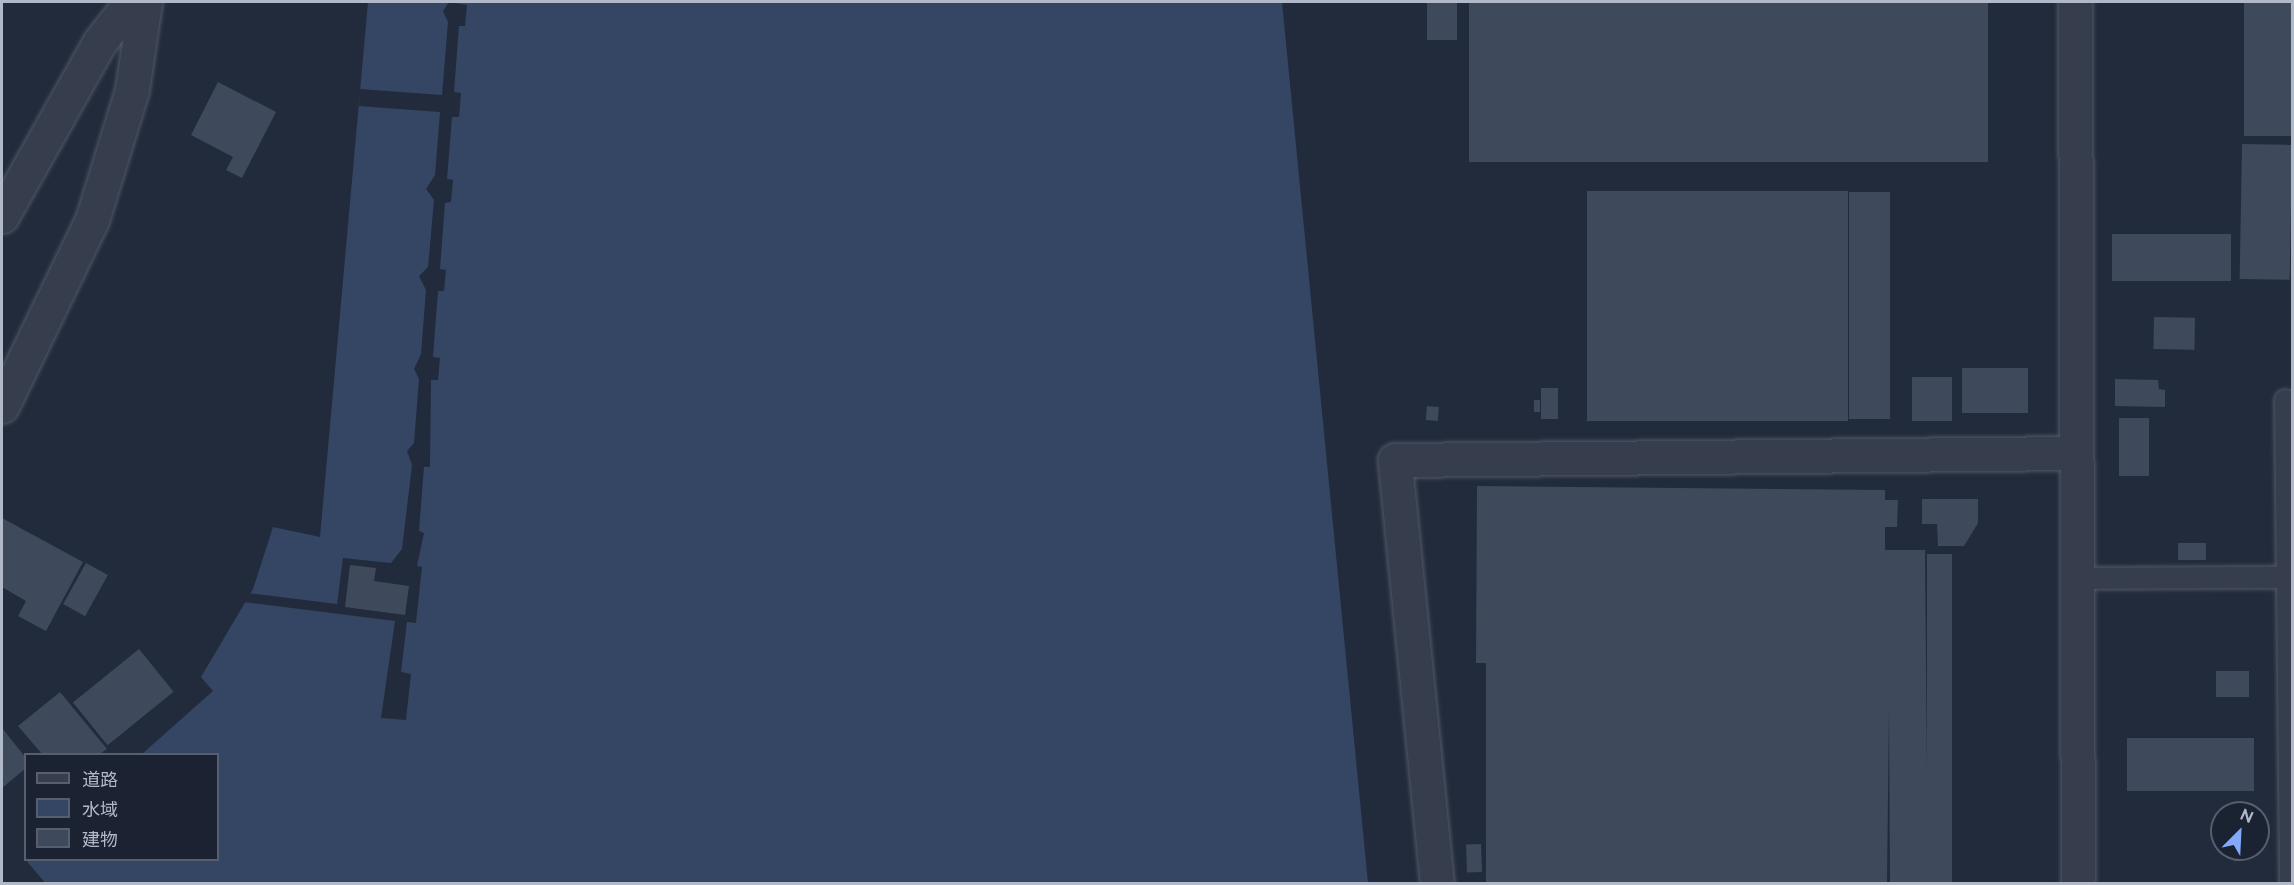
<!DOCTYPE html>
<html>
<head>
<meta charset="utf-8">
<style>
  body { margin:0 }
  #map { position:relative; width:2294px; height:885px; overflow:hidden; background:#222b3c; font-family:Raleway,"Noto Sans JP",sans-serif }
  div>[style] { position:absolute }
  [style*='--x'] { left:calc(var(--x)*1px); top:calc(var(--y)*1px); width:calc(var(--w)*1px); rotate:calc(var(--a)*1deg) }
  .water>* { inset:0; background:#354564 }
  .pier>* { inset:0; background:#222b3c }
  .building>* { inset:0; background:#3e495b; transform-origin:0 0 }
  .roads { filter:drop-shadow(0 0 2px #515867) drop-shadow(0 0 2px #515867) }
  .service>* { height:21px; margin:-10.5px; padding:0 10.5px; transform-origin:10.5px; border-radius:10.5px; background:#363d4c }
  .minor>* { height:33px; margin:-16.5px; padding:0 16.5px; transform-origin:16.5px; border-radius:16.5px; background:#363d4c }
  .tertiary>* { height:33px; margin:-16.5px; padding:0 16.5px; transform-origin:16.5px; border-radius:16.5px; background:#363d4c }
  span { translate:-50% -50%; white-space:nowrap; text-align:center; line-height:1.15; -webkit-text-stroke:6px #1b2231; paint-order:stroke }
  .frame { position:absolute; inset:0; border:3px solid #b1b8c8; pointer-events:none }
  .legend { position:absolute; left:24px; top:753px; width:195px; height:108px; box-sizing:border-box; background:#1b2231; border:2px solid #575e6d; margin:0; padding:8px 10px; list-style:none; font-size:18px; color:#b1b8c8 }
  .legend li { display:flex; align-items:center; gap:12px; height:30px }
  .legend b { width:30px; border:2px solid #575e6d }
  .north { position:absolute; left:2210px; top:801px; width:60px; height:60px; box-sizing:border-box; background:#1b2231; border:2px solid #575e6d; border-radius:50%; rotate:24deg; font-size:16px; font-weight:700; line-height:24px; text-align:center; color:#b1b8c8 }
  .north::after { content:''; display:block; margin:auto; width:21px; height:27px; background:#83a9fa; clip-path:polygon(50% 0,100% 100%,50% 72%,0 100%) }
</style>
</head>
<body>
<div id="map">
  <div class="water">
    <i style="clip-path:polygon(368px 2px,1282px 2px,1368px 883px,46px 884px,25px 859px,218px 860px,218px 754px,142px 754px,213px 691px,201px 677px,253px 589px,273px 527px,320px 537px)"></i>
  </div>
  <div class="pier">
    <i style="clip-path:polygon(449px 2px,467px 5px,465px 26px,459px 26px,454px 92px,461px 93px,459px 117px,452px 117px,447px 179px,453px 180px,451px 202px,445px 203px,440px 269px,446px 270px,444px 291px,438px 291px,433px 357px,440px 358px,438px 380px,431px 380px,430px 467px,424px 467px,419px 531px,424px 533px,417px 566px,422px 567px,416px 623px,407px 622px,401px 672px,411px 674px,406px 720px,381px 718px,395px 621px,244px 602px,247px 593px,337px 604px,343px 558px,391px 563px,402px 549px,412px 465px,407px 451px,414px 443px,419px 379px,414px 369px,421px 354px,426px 290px,419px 276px,428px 267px,434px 200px,426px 189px,435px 175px,440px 112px,359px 106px,360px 89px,442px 95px,448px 22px,443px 11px)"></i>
  </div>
  <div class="building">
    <i style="left:1427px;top:2px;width:30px;height:38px"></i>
    <i style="left:1469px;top:2px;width:519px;height:160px"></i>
    <i style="left:2244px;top:2px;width:48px;height:134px"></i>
    <i style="clip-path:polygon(218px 82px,276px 112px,242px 178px,226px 170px,233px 157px,191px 135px)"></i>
    <i style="left:2242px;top:144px;width:50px;height:135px;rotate:1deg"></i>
    <i style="left:1848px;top:191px;width:230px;height:261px;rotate:90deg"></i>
    <i style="left:1849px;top:192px;width:41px;height:227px"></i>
    <i style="left:2112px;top:234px;width:119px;height:47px"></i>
    <i style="left:2154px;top:317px;width:41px;height:32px;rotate:1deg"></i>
    <i style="left:2028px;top:368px;width:45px;height:66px;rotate:90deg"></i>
    <i style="left:1912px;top:377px;width:40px;height:44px"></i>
    <i style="clip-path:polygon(2115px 379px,2158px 380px,2159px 389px,2165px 390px,2165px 407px,2115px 406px)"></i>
    <i style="left:1541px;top:388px;width:17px;height:31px"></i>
    <i style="left:1540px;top:400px;width:12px;height:6px;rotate:90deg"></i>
    <i style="left:1427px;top:406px;width:12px;height:14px;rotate:5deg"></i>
    <i style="left:2119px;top:418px;width:30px;height:58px"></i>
    <i style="clip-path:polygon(1477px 486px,1885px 490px,1885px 500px,1898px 500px,1897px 527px,1885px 527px,1885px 550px,1925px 550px,1928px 884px,1890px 884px,1889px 708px,1887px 884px,1486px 884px,1486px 663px,1476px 663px)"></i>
    <i style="clip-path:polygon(1922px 499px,1978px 499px,1978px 523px,1964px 546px,1938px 546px,1937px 524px,1922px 524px)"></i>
    <i style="clip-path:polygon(2px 518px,83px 562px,46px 631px,18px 616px,26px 601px,2px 587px)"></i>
    <i style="left:2178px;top:543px;width:28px;height:17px"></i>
    <i style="left:1927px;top:554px;width:25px;height:330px"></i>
    <i style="left:86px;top:563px;width:25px;height:47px;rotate:29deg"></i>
    <i style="clip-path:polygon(350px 565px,376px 568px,374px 581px,409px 586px,405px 615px,345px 607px)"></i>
    <i style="left:139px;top:649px;width:55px;height:85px;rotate:51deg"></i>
    <i style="left:2216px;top:671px;width:33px;height:26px"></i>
    <i style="clip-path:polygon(60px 692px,107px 749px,100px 754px,42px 754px,18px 726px)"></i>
    <i style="clip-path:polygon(2px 728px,26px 758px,26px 768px,2px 788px)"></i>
    <i style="left:2127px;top:738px;width:127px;height:53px"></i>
    <i style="left:1481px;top:844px;width:28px;height:15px;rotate:88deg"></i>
  </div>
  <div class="roads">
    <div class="service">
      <i style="--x:2285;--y:400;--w:484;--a:89.4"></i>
      <i style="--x:2077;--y:578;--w:210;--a:-0.3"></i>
    </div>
    <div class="minor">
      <i style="--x:2075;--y:2;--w:882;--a:89.81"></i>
      <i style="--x:1437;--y:884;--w:426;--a:-95.7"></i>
      <i style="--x:1395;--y:460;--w:681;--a:-0.59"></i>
    </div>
    <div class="tertiary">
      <i style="--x:2;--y:216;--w:198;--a:-60.7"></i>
      <i style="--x:99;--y:43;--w:52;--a:-52"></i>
      <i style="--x:2;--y:406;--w:207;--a:-64.2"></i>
      <i style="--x:92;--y:220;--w:136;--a:-72.9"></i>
      <i style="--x:132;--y:90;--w:89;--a:-81.6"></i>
    </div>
  </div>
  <div class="frame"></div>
  <ul class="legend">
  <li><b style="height:8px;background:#363d4c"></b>道路</li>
  <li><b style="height:16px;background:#354564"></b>水域</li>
  <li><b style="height:16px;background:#3e495b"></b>建物</li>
  </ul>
  <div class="north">N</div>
</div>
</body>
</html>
